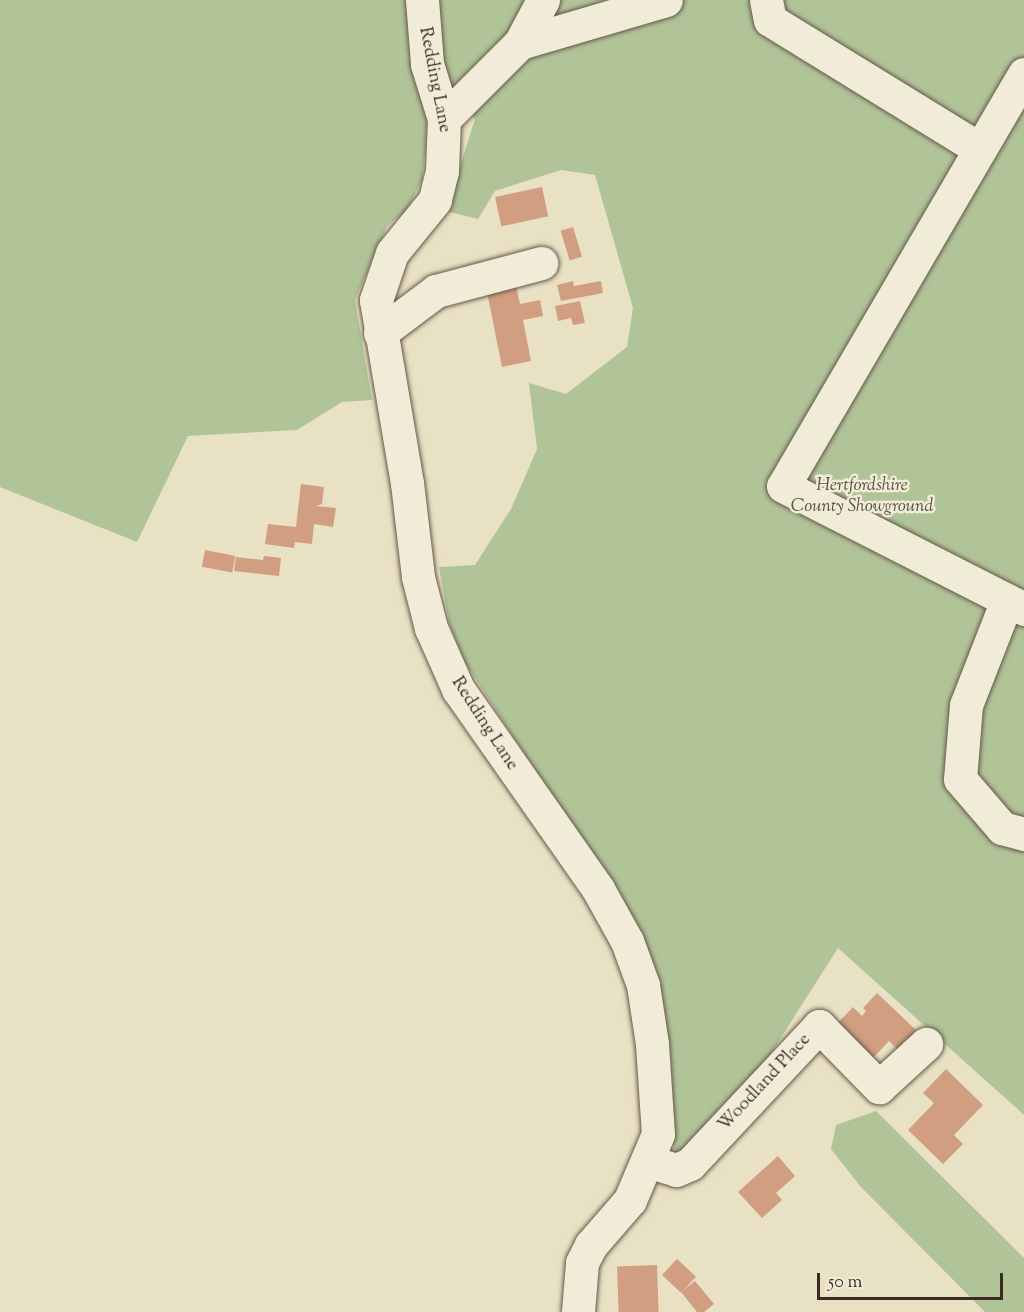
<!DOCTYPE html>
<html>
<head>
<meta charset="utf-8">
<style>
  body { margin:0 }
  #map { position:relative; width:1024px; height:1312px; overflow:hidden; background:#e9e1c3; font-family:"Sorts Mill Goudy",serif }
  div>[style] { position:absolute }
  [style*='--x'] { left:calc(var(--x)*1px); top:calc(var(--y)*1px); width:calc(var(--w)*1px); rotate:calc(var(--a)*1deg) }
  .green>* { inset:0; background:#b1c498 }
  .building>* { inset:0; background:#d29e81; transform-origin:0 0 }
  .roads { filter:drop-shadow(0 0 2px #66584c) drop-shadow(0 0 2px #66584c) }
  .minor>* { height:33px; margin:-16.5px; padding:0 16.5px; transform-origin:16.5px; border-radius:16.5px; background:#f1ecd8 }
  span { translate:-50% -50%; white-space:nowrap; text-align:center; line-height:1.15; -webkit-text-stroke:5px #f1ecd8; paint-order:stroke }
  .street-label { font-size:18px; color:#3b2b24 }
  .park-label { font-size:18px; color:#585141; font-style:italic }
  .scale { position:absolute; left:817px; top:1273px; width:186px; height:27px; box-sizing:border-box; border:3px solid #3b2b24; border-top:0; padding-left:8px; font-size:18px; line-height:21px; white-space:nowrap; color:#3b2b24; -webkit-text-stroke:4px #f1ecd8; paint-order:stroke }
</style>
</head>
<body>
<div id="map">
  <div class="green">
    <i style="clip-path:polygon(0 0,413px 0,428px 101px,426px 144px,422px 180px,407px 210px,387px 226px,355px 300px,372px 400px,342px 402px,297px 430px,188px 436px,137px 542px,0 487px)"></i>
    <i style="clip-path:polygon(438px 0,1024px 0,1024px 1115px,838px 948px,768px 1058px,675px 1157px,667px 1037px,633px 920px,464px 661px,449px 622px,439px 567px,475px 565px,511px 509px,537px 449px,529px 383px,566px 394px,627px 347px,633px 308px,595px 175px,561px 170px,495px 191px,478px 219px,446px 211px,475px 119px,449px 92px,438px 28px)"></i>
    <i style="clip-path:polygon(876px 1111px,1024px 1258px,1024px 1312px,985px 1312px,860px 1186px,831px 1149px,836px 1125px)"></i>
  </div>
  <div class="building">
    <i style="left:542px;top:187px;width:30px;height:48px;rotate:78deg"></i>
    <i style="left:573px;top:227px;width:31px;height:13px;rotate:73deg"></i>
    <i style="clip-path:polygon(515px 281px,520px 304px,540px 300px,543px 316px,523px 320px,531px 361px,502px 367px,486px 287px)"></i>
    <i style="clip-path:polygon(573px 281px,574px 286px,601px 281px,603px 293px,561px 301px,557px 285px)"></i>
    <i style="clip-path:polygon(580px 301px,585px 323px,573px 325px,571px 318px,558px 321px,555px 306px)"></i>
    <i style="clip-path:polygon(301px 484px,324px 487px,322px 504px,316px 506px,336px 508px,333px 527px,314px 524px,312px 544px,295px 542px,294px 548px,265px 544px,268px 524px,296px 527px)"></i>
    <i style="left:205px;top:550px;width:31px;height:17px;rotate:11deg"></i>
    <i style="clip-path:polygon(264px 556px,281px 558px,279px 576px,234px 571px,236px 557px,263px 560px)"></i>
    <i style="clip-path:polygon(877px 993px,916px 1030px,898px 1050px,889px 1041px,873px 1058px,837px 1024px,853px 1007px,862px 1016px,866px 1011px,863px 1008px)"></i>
    <i style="clip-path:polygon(946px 1069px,983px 1105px,954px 1135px,963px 1144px,943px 1164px,908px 1130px,934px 1103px,923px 1093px)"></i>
    <i style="clip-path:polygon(778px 1156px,795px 1176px,776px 1193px,782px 1200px,762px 1218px,738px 1192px)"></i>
    <i style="left:677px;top:1259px;width:26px;height:22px;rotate:43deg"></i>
    <i style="left:657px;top:1265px;width:47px;height:40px;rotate:88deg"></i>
    <i style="clip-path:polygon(695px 1281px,714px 1304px,704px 1312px,697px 1312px,681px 1292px)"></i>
  </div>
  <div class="roads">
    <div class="minor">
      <i style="--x:422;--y:0;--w:64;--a:85.5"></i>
      <i style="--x:427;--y:64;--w:58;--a:72.8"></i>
      <i style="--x:444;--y:119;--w:52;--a:92.2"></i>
      <i style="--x:442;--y:171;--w:30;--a:104"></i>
      <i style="--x:435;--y:200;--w:68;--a:129.1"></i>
      <i style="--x:392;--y:253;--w:50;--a:108.8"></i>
      <i style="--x:376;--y:300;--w:186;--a:80.4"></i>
      <i style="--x:407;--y:483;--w:95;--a:83.3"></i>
      <i style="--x:418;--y:577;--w:53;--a:75.7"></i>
      <i style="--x:431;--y:628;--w:67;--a:66.1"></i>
      <i style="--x:458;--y:689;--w:244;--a:55"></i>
      <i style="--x:598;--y:889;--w:60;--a:60.9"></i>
      <i style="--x:627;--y:941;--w:47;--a:70"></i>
      <i style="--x:643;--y:985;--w:60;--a:81.3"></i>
      <i style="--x:652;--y:1044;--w:90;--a:86.2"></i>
      <i style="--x:658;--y:1134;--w:72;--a:113"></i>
      <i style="--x:630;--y:1200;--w:60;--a:130.9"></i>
      <i style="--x:591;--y:1245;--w:20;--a:117"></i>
      <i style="--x:582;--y:1263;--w:49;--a:94.7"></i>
      <i style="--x:543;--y:0;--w:49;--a:118.1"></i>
      <i style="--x:520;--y:43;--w:152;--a:-16.4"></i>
      <i style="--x:766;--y:0;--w:20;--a:79"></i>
      <i style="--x:770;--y:20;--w:246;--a:31.6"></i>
      <i style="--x:1024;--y:74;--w:477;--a:120.3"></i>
      <i style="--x:783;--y:486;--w:271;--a:27"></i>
      <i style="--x:444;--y:119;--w:107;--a:-45"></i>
      <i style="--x:380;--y:333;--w:70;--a:-36.9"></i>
      <i style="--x:436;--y:291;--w:109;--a:-14.9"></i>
      <i style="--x:1007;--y:600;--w:113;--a:111.3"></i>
      <i style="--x:966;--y:705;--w:74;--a:94.6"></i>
      <i style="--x:960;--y:779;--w:65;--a:49.4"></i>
      <i style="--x:1002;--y:828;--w:23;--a:15"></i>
      <i style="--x:647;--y:1161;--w:30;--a:17"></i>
      <i style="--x:676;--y:1170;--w:15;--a:-23"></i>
      <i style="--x:690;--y:1164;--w:189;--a:-46.9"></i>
      <i style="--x:819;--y:1026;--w:86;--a:45.5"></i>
      <i style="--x:879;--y:1087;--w:64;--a:-42.5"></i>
    </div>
  </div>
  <div class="street-label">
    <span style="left:434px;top:80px;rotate:79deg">Redding Lane</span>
    <span style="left:484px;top:724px;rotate:57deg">Redding Lane</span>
    <span style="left:765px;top:1083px;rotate:-47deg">Woodland Place</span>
  </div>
  <div class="park-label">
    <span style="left:862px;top:497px">Hertfordshire<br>County Showground</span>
  </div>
  <div class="scale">50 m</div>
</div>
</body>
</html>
